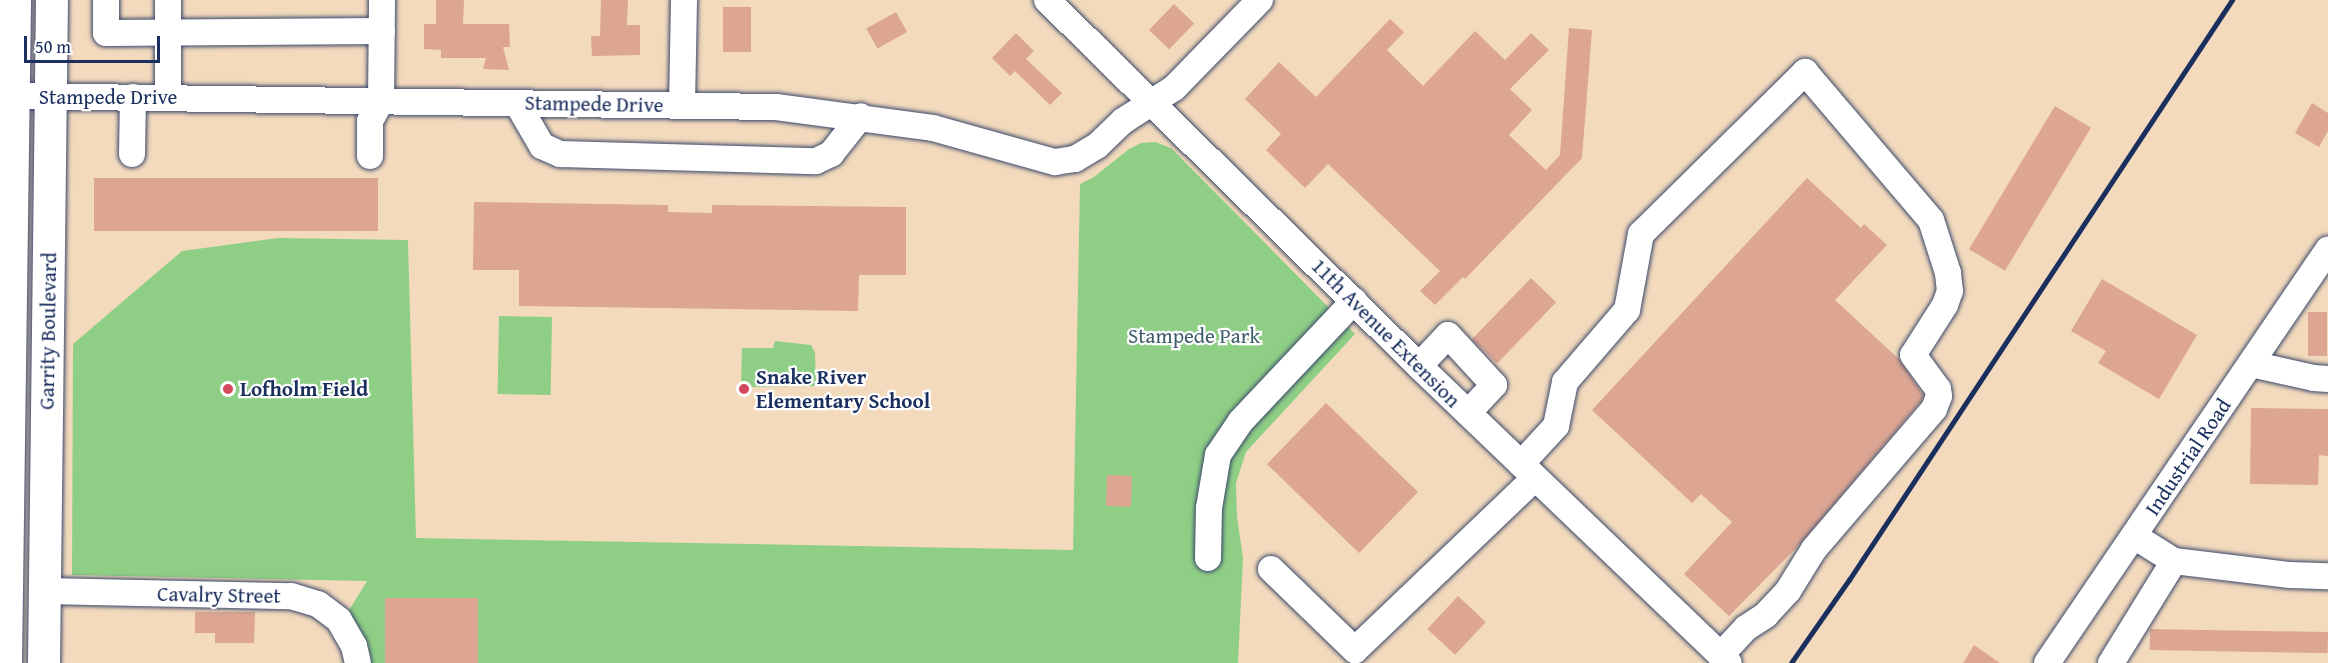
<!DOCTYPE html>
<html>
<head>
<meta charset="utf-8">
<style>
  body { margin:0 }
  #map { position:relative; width:2328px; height:663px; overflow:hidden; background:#f3dabd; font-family:"Gentium Book Plus",serif }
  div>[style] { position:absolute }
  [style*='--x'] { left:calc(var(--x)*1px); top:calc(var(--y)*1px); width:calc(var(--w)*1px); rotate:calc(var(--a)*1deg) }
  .green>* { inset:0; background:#8fcf85; transform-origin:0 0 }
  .building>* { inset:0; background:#dca693; transform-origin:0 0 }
  .roads { filter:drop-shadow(0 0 2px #3b496c) drop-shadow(0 0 2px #3b496c) }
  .minor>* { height:26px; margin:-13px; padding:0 13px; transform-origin:13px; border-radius:13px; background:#fff }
  .major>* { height:32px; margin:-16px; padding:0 16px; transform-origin:16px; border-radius:16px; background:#fff }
  .rail>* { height:4.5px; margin:-2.25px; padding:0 2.25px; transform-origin:2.25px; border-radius:2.25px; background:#1b2f5e }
  .dots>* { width:16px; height:16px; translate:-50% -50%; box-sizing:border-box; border:3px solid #fff; border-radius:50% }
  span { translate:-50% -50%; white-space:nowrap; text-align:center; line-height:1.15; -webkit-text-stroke:4.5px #fff; paint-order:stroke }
  .street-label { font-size:21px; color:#1b2f5e }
  .park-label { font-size:21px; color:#3e5f6a }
  .poi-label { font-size:21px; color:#1b2f5e; font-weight:700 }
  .left { translate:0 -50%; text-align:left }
  .scale { position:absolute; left:24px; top:36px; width:136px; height:27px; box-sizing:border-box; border:3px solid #1b2f5e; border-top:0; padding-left:8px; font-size:18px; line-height:21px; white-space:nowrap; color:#1b2f5e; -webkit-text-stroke:4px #fff; paint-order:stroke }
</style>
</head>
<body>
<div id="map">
  <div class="green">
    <i style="clip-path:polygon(1155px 142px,1171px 148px,1355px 334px,1246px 452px,1236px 483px,1237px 517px,1243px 558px,1238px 663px,371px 663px,368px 644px,348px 612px,367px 581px,72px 575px,73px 344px,182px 251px,278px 238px,408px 240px,416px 538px,1073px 550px,1080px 184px,1094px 177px,1129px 149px,1141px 143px)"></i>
    <i style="left:499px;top:316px;width:53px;height:78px;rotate:1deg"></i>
    <i style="clip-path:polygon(775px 341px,811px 345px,815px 353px,816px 386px,741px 387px,742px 348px,773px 348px)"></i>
  </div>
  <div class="building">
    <i style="clip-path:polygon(436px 0,464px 0,463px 24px,509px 24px,510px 47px,503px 47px,509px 70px,483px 69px,486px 58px,441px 58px,441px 50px,424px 49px,424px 24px,436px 24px)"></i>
    <i style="clip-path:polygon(601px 0,628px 0,627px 25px,640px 25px,640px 55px,592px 56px,591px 36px,600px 36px)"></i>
    <i style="left:1174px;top:4px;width:28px;height:36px;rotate:44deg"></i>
    <i style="left:723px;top:7px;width:28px;height:45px"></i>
    <i style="left:896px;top:12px;width:23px;height:34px;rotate:61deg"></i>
    <i style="clip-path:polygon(1390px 19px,1404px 32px,1387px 50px,1423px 86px,1475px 31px,1505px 60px,1531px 33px,1549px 50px,1510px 89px,1532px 110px,1509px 135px,1546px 170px,1560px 155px,1569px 28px,1592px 30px,1582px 158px,1465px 279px,1463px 277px,1435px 305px,1420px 291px,1440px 271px,1328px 164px,1305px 188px,1266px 150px,1281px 134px,1245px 99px,1279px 62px,1316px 97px)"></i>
    <i style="clip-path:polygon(1016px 33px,1034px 51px,1026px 59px,1062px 93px,1050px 105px,1015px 71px,1010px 76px,992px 58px)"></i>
    <i style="clip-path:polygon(2312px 103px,2328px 113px,2328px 131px,2319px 147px,2295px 133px)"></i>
    <i style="left:2055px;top:106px;width:42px;height:167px;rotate:31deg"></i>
    <i style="left:94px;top:178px;width:284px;height:53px"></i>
    <i style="clip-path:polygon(1807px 178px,1861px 228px,1864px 224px,1887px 245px,1835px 300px,1900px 360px,1923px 395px,1921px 401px,1799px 545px,1729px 616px,1684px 574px,1732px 522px,1701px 494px,1692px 503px,1592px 410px)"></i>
    <i style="clip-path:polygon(474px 202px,668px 205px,668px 212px,712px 213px,712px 205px,906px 207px,906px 275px,859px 275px,858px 311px,519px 306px,519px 270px,473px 270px)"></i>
    <i style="left:1531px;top:278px;width:35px;height:85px;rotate:44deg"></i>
    <i style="clip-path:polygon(2102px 279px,2197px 335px,2159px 399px,2098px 363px,2106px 351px,2071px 331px)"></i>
    <i style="left:2308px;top:312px;width:19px;height:44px"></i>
    <i style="left:1326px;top:403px;width:128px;height:85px;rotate:44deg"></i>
    <i style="clip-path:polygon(2251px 408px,2328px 409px,2328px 456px,2319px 455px,2318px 485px,2250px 484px)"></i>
    <i style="left:1107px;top:475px;width:25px;height:31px;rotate:2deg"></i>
    <i style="left:1458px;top:596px;width:38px;height:45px;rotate:43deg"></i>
    <i style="left:385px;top:598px;width:93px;height:65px"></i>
    <i style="clip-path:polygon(195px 612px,255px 612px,254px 643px,215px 643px,215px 633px,195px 633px)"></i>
    <i style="left:2150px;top:629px;width:178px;height:21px;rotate:1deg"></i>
    <i style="clip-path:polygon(1974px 645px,2000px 663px,1963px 663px)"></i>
  </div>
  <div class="roads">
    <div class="minor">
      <i style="--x:106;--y:0;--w:33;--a:90"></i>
      <i style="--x:106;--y:33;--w:276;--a:-0.4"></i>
      <i style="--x:168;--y:0;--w:97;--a:90"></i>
      <i style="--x:1047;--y:0;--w:522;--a:44.53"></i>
      <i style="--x:1419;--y:366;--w:429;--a:43.8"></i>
      <i style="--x:14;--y:96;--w:762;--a:0.83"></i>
      <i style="--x:776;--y:107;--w:158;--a:7.6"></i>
      <i style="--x:933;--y:128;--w:127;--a:15.6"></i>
      <i style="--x:1055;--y:162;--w:20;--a:-9"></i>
      <i style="--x:1075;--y:159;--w:26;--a:-31"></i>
      <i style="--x:1097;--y:146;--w:36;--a:-44"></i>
      <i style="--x:1123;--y:121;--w:61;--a:-32.9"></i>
      <i style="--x:1174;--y:88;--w:123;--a:-45.7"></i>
      <i style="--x:517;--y:103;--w:50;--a:59.8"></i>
      <i style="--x:542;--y:146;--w:20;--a:24"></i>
      <i style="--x:560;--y:154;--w:256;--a:1.6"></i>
      <i style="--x:816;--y:161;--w:17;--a:-25"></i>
      <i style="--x:831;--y:154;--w:48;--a:-51.7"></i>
      <i style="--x:682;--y:105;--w:105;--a:-88.9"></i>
      <i style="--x:132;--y:154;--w:57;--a:-89"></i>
      <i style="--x:370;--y:156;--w:35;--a:-90"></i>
      <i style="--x:370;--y:121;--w:23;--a:-61"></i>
      <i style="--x:381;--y:101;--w:101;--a:-89.4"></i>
      <i style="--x:2251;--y:364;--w:65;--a:12.5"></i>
      <i style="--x:2314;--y:378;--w:14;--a:4"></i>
      <i style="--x:1419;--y:366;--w:42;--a:-46.9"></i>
      <i style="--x:1448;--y:335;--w:68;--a:47.4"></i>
      <i style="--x:1494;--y:385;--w:38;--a:133"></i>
      <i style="--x:1521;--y:464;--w:52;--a:-47.4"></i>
      <i style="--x:1556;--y:426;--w:45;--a:-78.4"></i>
      <i style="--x:1565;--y:382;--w:95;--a:-49.3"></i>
      <i style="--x:1627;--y:310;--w:77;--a:-79.6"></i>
      <i style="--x:1641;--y:234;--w:231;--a:-44.6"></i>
      <i style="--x:1805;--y:72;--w:194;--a:49.6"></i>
      <i style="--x:1931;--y:220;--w:56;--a:72.2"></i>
      <i style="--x:1948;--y:273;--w:18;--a:84"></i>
      <i style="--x:1950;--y:291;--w:15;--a:110"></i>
      <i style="--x:1945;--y:305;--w:59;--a:122.6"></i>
      <i style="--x:1913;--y:355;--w:42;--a:53.7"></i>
      <i style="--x:1938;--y:389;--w:7;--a:82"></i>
      <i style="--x:1939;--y:396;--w:14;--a:111"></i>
      <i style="--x:1934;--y:409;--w:184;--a:130.6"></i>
      <i style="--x:1814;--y:549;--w:49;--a:121.8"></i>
      <i style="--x:1788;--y:591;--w:33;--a:133"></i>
      <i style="--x:1766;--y:615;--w:24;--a:147"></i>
      <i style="--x:1746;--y:628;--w:37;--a:133"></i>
      <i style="--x:2134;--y:536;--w:47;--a:32"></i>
      <i style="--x:2174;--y:561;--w:117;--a:6.9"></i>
      <i style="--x:2290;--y:575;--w:38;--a:2"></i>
      <i style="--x:1208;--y:558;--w:50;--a:-88.9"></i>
      <i style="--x:1209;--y:508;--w:54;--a:-80.4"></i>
      <i style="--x:1218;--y:455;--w:41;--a:-55.9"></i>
      <i style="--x:1241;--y:421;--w:165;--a:-46.7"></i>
      <i style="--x:1271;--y:569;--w:117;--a:44"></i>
      <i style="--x:1355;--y:650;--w:249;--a:-43.7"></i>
      <i style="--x:45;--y:591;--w:246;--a:1.2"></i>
      <i style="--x:291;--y:596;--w:28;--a:17"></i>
      <i style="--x:318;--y:604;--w:26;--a:37"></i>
      <i style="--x:339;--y:620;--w:30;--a:60"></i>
      <i style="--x:354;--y:646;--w:17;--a:77"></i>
      <i style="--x:2047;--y:663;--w:500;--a:-55.8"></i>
      <i style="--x:2111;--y:663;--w:120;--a:-58.3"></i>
    </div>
    <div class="major">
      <i style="--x:6;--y:663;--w:663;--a:-89.22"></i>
      <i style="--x:44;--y:663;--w:663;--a:-89.31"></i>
    </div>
  </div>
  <div class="rail">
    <i style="--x:1791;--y:663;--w:101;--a:-55.1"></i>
    <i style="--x:1849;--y:580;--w:695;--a:-56.56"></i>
  </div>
  <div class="dots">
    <i style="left:228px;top:389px;background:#d1495b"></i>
    <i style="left:744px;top:389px;background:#d1495b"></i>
  </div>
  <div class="street-label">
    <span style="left:108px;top:97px">Stampede Drive</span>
    <span style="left:594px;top:104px;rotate:1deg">Stampede Drive</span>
    <span style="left:48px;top:331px;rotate:-89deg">Garrity Boulevard</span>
    <span style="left:1386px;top:333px;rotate:45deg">11th Avenue Extension</span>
    <span style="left:2188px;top:457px;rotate:-56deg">Industrial Road</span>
    <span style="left:219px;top:595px;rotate:1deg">Cavalry Street</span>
  </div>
  <div class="park-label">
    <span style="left:1194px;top:336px">Stampede Park</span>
  </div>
  <div class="poi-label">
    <span class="left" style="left:756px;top:389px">Snake River<br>Elementary School</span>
    <span class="left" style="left:240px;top:389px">Lofholm Field</span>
  </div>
  <div class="scale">50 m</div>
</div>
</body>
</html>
